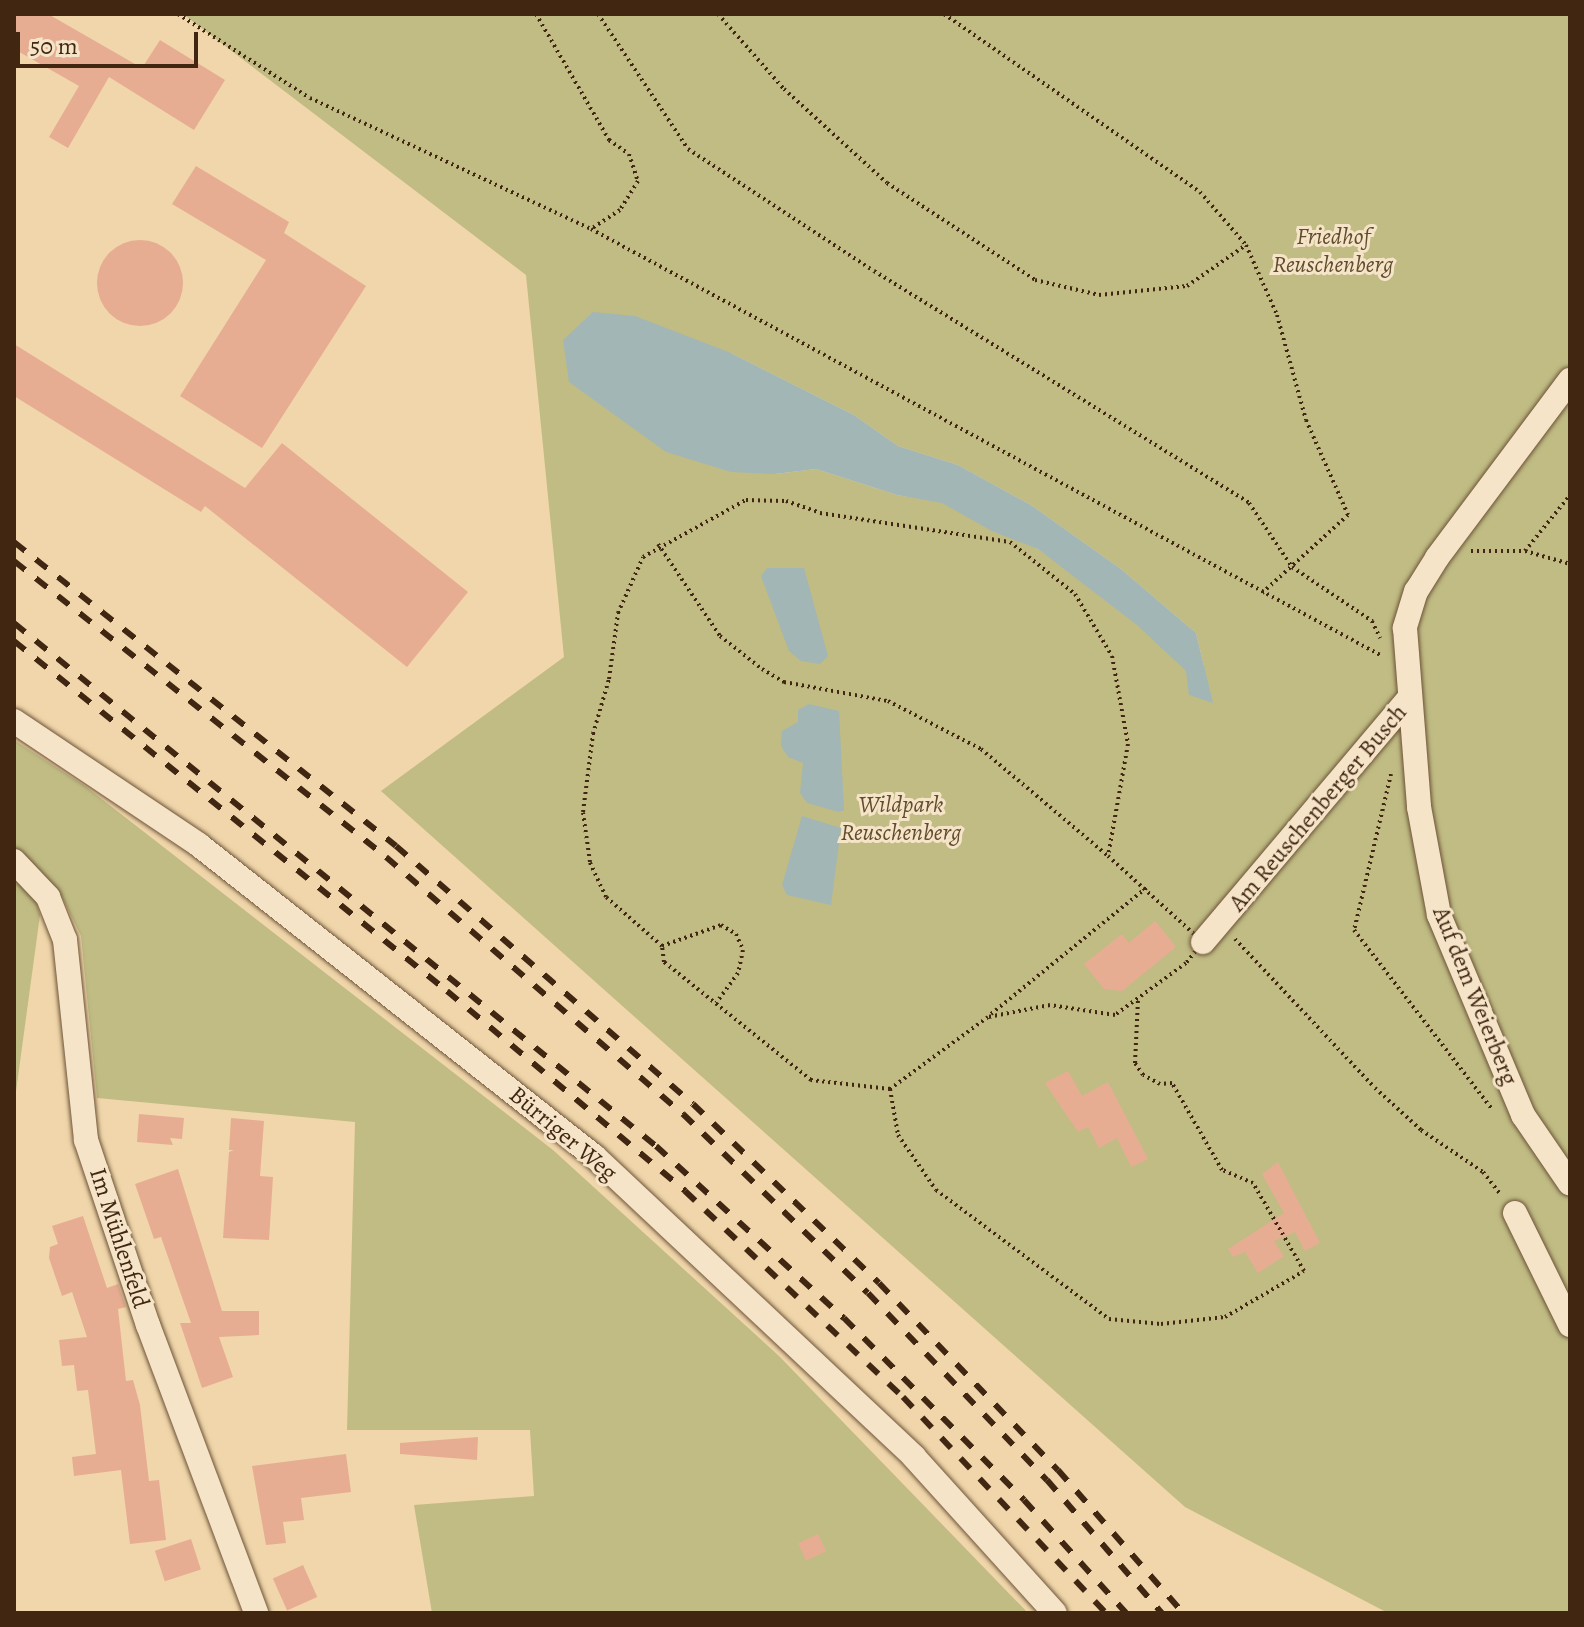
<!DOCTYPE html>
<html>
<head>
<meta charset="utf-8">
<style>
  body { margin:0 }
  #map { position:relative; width:1584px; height:1627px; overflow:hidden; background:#f0d6aa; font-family:Alegreya,serif }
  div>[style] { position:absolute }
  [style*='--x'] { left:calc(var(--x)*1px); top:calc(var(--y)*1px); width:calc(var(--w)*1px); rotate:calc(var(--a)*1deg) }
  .green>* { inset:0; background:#c0bc84 }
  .water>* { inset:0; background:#a1b6b5 }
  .building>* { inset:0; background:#e7ad93; transform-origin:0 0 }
  .round { border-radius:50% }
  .path>* { height:4px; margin-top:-2px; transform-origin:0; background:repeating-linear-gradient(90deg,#412712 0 2px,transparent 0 6px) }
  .roads { filter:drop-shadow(0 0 2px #6d5338) drop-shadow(0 0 2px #6d5338) }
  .minor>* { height:24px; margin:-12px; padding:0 12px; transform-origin:12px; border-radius:12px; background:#f5e4c8 }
  .rail>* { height:6px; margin-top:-3px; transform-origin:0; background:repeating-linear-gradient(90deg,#412712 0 14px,transparent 0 28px) }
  span { translate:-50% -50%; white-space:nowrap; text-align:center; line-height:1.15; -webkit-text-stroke:6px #f5e4c8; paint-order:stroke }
  .park-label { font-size:24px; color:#614c2e; font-style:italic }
  .street-label { font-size:24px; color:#412712 }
  .frame { position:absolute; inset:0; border:16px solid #412712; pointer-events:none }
  .scale { position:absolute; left:16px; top:32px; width:182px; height:36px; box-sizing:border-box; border:4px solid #412712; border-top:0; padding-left:10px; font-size:24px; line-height:28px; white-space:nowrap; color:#412712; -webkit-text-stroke:6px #f5e4c8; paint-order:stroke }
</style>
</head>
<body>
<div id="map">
  <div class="green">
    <i style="clip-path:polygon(evenodd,183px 14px,1570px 14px,1570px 1613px,1388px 1613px,1185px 1507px,381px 791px,564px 657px,526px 275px,183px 14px,731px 353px,854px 415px,898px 446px,958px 465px,1031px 505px,1121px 569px,1196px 633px,1204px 666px,1038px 549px,942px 502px,897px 495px,816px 469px,775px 474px,731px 353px)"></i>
    <i style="clip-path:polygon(14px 740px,85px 786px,553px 1150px,779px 1356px,1028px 1613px,432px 1613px,414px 1505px,534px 1496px,530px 1430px,347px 1430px,355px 1122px,97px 1098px,81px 936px,62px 897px,14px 850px)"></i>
    <i style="clip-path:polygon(14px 875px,33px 892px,40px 915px,14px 1106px)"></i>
  </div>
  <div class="water">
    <i style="clip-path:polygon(593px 312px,635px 316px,731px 353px,854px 415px,898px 446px,958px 465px,1031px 505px,1121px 569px,1196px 633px,1213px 703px,1189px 695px,1186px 671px,1137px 625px,1038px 549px,992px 531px,942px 503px,897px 495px,816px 469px,775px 474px,731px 472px,666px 452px,569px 382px,563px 340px)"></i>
    <i style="clip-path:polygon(767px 568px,804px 568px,828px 656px,820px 664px,801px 661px,789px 651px,761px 576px)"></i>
    <i style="clip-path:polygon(809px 704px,839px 711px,844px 810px,839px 812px,807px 803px,800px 793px,803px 763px,788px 757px,781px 746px,782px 731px,798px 722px,798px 710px)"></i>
    <i style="clip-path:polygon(802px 816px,841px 828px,831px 905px,787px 895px,782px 885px)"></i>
  </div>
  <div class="building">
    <i style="clip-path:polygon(14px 14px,48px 14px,142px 68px,160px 40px,225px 80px,194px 130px,109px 77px,68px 148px,49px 137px,79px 86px,14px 49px)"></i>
    <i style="clip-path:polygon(196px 166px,289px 222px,284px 233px,366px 286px,262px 448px,180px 396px,266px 260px,172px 204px)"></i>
    <i class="round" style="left:97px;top:240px;width:86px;height:86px"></i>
    <i style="clip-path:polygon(14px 344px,245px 488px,282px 443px,468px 592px,407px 667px,205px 506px,201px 512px,14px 396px)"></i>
    <i style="clip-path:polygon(1155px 921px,1176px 947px,1122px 991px,1104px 989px,1084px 964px,1122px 934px,1129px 943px)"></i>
    <i style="clip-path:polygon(1068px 1071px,1082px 1096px,1108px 1082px,1148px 1159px,1131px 1167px,1117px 1138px,1099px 1148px,1088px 1127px,1078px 1132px,1045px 1083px)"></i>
    <i style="clip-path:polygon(139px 1114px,184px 1118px,182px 1139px,170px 1138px,173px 1145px,137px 1142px)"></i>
    <i style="clip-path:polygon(231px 1118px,264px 1121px,260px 1176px,273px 1177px,269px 1240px,223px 1238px,229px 1152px,234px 1150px,229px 1150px)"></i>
    <i style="clip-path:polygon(1278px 1162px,1320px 1243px,1305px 1251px,1295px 1232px,1274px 1241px,1284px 1256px,1258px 1273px,1245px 1252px,1233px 1257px,1228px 1249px,1284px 1213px,1262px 1174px)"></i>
    <i style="clip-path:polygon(178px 1169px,222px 1311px,259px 1311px,259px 1335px,219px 1337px,233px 1377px,202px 1388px,180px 1323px,191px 1323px,161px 1237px,154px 1239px,135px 1184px)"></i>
    <i style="clip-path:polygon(83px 1216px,107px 1288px,118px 1284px,126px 1307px,118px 1309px,126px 1381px,133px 1380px,140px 1405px,149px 1481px,159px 1480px,166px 1540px,130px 1544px,121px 1470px,74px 1476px,72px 1457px,96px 1454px,88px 1390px,77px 1391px,74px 1365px,62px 1366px,59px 1340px,87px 1337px,72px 1292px,62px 1296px,49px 1258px,50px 1247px,58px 1244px,52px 1226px)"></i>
    <i style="clip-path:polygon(478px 1437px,477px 1460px,400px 1454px,400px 1443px)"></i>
    <i style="clip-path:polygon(346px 1454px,351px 1492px,301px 1498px,304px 1520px,283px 1522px,286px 1543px,266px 1545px,252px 1466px)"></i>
    <i style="left:818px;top:1534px;width:19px;height:22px;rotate:65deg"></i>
    <i style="left:191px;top:1539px;width:32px;height:38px;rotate:72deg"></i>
    <i style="left:303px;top:1565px;width:35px;height:33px;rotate:66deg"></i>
  </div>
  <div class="path">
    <i style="--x:178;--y:14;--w:156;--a:32.5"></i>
    <i style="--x:310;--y:98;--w:310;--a:25"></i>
    <i style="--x:591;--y:229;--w:899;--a:28.36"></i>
    <i style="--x:536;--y:14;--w:146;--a:59.9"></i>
    <i style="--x:609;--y:140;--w:24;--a:35"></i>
    <i style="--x:629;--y:154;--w:28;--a:72"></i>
    <i style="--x:638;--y:181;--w:34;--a:122"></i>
    <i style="--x:620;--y:210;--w:35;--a:147"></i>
    <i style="--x:598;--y:14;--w:162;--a:56.3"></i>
    <i style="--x:688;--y:149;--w:222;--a:33.3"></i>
    <i style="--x:874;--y:271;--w:441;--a:31.7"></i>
    <i style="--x:1249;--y:503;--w:77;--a:56.1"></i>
    <i style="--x:1292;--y:567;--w:97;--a:34"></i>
    <i style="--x:1372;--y:621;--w:19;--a:65"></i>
    <i style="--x:718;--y:14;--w:100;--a:48.7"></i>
    <i style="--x:784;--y:89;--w:139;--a:42.4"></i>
    <i style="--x:887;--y:183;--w:177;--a:33.2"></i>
    <i style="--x:1035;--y:280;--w:66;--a:13.2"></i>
    <i style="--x:1099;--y:295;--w:88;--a:-5.8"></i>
    <i style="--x:1187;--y:286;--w:72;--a:-34.8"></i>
    <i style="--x:944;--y:14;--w:312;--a:34.8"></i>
    <i style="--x:1200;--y:192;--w:70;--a:49"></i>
    <i style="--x:1246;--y:245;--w:77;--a:66.1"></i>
    <i style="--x:1277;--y:315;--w:109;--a:74.6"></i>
    <i style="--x:1306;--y:420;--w:104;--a:66.1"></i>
    <i style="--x:1348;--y:515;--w:118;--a:137.8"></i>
    <i style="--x:746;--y:500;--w:40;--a:1.4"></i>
    <i style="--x:786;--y:501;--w:36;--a:19"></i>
    <i style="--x:820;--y:513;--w:192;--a:8.7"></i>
    <i style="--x:1010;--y:542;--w:83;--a:38.7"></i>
    <i style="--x:1075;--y:594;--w:72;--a:59.2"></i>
    <i style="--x:1112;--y:656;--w:89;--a:79.7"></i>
    <i style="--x:1128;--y:744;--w:114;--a:100.1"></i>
    <i style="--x:1108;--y:856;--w:128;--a:42.2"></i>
    <i style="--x:1203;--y:942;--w:27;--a:129"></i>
    <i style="--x:1186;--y:963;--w:88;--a:143.8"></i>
    <i style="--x:1115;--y:1015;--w:66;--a:-171.3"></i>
    <i style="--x:1050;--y:1005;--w:63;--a:169"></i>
    <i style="--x:988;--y:1017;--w:122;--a:143.7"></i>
    <i style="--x:890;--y:1089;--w:80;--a:-173.5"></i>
    <i style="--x:811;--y:1080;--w:189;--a:-141.2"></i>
    <i style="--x:664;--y:962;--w:16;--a:-97"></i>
    <i style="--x:662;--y:946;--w:74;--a:-138.8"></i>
    <i style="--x:606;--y:897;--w:38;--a:-115"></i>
    <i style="--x:590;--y:862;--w:50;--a:-98"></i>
    <i style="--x:583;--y:812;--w:79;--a:-82.7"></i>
    <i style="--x:593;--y:734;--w:57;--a:-73.8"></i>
    <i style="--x:609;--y:679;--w:67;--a:-82.2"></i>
    <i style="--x:618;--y:613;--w:61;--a:-65.9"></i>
    <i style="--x:643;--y:557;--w:118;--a:-29"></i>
    <i style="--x:658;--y:544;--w:111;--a:56"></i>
    <i style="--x:720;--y:636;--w:53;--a:38.2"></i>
    <i style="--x:762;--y:669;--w:26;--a:31"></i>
    <i style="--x:784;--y:682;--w:106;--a:10.4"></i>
    <i style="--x:888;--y:701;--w:105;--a:27.3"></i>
    <i style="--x:981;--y:749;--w:166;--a:40.1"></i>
    <i style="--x:1471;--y:551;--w:54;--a:0"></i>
    <i style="--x:1525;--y:551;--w:47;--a:16.1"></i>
    <i style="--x:1525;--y:551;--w:72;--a:-51.2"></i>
    <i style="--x:1391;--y:774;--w:160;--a:103.3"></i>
    <i style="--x:1354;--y:930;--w:226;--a:52.4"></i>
    <i style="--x:1235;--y:939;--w:204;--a:46.8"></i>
    <i style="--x:1375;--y:1088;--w:62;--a:42.4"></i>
    <i style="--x:1421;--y:1130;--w:75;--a:34.1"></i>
    <i style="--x:1483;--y:1172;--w:29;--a:52"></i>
    <i style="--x:662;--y:946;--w:63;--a:-19.6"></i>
    <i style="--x:721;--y:925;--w:17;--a:31"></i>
    <i style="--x:736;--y:934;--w:17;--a:66"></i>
    <i style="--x:743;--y:950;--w:24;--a:102"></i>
    <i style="--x:738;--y:973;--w:37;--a:126"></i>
    <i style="--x:991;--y:1014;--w:201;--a:-39.1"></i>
    <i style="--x:890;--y:1089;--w:47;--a:80.1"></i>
    <i style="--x:898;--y:1135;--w:67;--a:55.4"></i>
    <i style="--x:936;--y:1190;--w:216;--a:36.7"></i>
    <i style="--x:1109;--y:1319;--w:52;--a:5.5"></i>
    <i style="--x:1161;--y:1324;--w:64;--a:-6.2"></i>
    <i style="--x:1225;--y:1317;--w:91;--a:-30.2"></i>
    <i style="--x:1304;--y:1271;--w:102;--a:-120.1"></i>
    <i style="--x:1253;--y:1183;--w:34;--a:-157"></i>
    <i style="--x:1222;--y:1170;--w:100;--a:-119.9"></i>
    <i style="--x:1172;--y:1083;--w:12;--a:175"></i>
    <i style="--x:1160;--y:1084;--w:19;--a:-152"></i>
    <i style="--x:1143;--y:1075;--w:14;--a:-124"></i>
    <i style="--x:1135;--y:1063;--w:63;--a:-87.3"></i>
  </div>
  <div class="roads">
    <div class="minor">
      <i style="--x:1570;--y:380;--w:222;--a:126.8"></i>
      <i style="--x:1437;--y:558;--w:39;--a:122"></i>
      <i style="--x:1416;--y:591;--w:39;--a:107"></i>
      <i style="--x:1405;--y:628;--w:180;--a:85.5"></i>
      <i style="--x:1419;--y:807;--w:110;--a:79.5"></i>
      <i style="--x:1439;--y:915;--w:217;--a:67.2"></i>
      <i style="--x:1523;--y:1115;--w:83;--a:55.7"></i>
      <i style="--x:14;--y:721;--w:223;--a:33.8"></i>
      <i style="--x:199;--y:845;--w:504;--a:38.23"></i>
      <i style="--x:595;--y:1157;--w:438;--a:43.2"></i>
      <i style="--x:914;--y:1457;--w:210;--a:47.9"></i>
      <i style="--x:14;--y:861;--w:50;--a:46.6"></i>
      <i style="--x:48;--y:897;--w:46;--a:68.4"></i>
      <i style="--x:65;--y:940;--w:201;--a:84"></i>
      <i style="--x:86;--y:1140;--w:195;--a:71.5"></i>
      <i style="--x:148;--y:1325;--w:308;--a:69.4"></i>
      <i style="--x:1203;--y:942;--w:319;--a:-49.8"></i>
      <i style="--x:1515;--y:1213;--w:125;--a:63.8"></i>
    </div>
  </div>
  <div class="rail">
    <i style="--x:14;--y:542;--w:488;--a:38.5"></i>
    <i style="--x:396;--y:846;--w:393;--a:41"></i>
    <i style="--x:693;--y:1104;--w:258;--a:43.9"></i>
    <i style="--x:879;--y:1283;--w:259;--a:46.3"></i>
    <i style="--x:1058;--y:1470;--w:190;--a:48.8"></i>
    <i style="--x:14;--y:561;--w:475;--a:38.5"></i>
    <i style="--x:386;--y:857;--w:393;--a:40.9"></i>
    <i style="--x:683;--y:1114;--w:257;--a:44.1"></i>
    <i style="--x:868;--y:1293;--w:259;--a:46.3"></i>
    <i style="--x:1047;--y:1480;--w:176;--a:49.2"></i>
    <i style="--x:14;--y:623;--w:828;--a:39.17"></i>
    <i style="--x:656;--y:1146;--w:255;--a:42.5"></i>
    <i style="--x:844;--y:1318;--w:256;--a:45.3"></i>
    <i style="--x:1024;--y:1500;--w:152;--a:47.9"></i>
    <i style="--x:14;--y:641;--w:557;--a:38.95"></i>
    <i style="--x:447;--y:991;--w:311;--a:40"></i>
    <i style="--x:685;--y:1191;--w:300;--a:43.4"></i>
    <i style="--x:903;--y:1397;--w:296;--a:46.8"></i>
  </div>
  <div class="park-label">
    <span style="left:1333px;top:251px">Friedhof<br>Reuschenberg</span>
    <span style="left:901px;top:819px">Wildpark<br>Reuschenberg</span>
  </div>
  <div class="street-label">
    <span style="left:1318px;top:808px;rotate:-50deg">Am Reuschenberger Busch</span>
    <span style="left:1475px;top:996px;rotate:68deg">Auf dem Weierberg</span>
    <span style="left:563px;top:1134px;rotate:40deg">Bürriger Weg</span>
    <span style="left:119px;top:1238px;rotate:72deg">Im Mühlenfeld</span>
  </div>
  <div class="frame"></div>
  <div class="scale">50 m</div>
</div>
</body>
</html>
